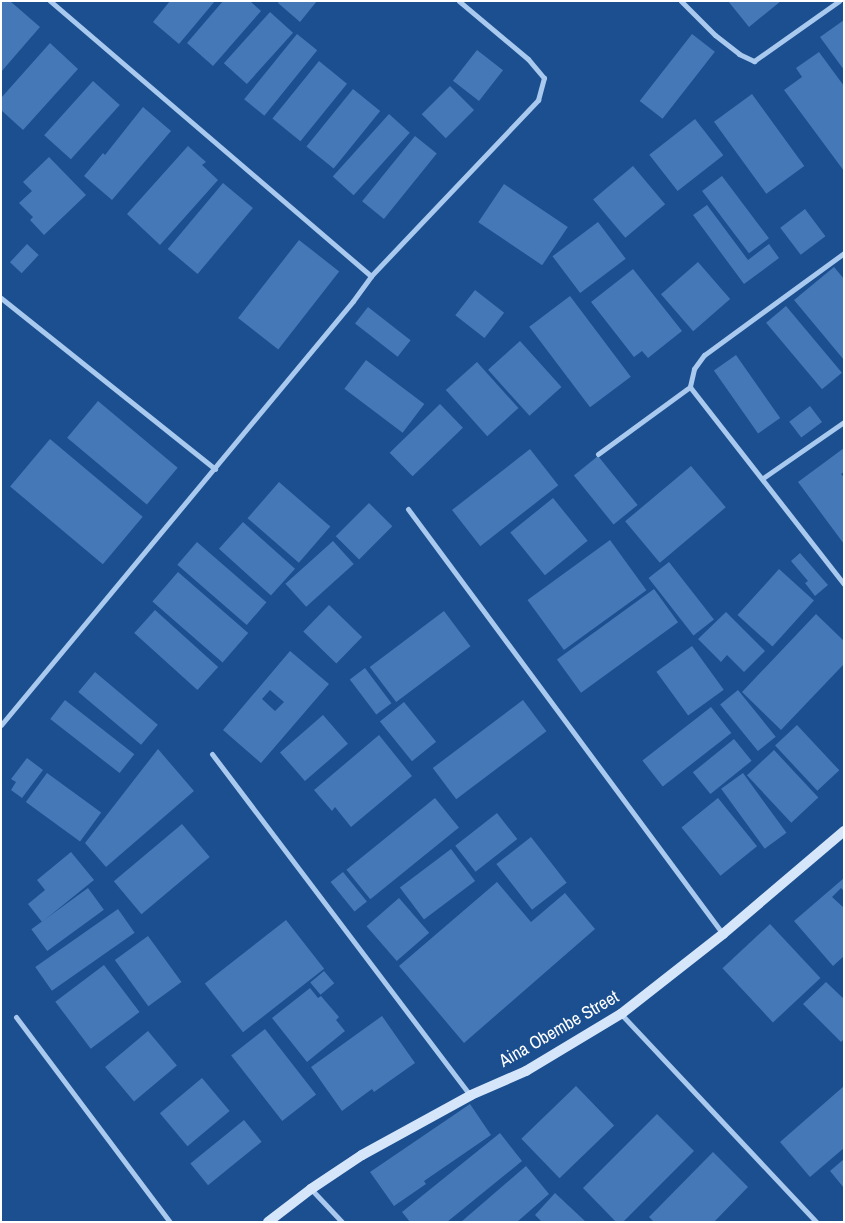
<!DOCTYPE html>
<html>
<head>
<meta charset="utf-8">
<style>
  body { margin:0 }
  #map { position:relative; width:845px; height:1223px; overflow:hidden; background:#1b4f8f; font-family:"Archivo Narrow",sans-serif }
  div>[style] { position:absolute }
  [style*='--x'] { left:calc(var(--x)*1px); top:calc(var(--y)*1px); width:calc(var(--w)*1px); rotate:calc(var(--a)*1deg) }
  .building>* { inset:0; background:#4478b7; transform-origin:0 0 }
  .street>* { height:5px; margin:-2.5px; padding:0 2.5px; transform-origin:2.5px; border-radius:2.5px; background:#a9c9ee }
  .secondary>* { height:10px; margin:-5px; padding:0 5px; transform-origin:5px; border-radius:5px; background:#d6e6fa }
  span { translate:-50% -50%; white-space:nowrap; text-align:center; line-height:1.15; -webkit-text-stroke:4.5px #1b4f8f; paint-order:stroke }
  .street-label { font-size:18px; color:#fff }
  .frame { position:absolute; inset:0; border:2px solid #fff; pointer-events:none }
</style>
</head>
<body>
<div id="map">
  <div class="building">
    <i style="clip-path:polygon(3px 1px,10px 1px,40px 27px,1px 72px,1px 4px)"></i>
    <i style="clip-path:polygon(170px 1px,215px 1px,179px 44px,153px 22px)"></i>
    <i style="clip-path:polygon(223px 1px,250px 1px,261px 11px,213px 66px,187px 43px)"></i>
    <i style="clip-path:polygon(279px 1px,317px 1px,300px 22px,278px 3px)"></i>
    <i style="clip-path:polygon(728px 1px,781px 1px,749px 27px)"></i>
    <i style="left:270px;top:12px;width:31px;height:69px;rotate:42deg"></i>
    <i style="clip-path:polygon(844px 20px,844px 70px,820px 37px)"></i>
    <i style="left:297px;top:34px;width:26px;height:84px;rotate:39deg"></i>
    <i style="left:692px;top:34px;width:29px;height:85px;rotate:38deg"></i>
    <i style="clip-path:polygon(50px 43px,78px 69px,23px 130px,1px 110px,1px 98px)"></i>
    <i style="left:477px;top:50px;width:33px;height:39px;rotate:38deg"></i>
    <i style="clip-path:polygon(819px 52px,844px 86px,844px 171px,784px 90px,802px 77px,796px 68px)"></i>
    <i style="left:319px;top:61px;width:36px;height:74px;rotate:39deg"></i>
    <i style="left:93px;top:81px;width:36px;height:73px;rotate:42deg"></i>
    <i style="left:450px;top:86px;width:34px;height:40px;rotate:45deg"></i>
    <i style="left:353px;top:89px;width:35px;height:74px;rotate:39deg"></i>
    <i style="left:752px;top:94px;width:89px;height:47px;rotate:54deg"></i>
    <i style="clip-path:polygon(143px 107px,171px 131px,112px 200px,84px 176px,103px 153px,105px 155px)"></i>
    <i style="left:389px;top:114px;width:28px;height:84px;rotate:42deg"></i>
    <i style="left:695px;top:119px;width:46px;height:58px;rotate:52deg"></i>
    <i style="left:415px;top:136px;width:28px;height:84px;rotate:39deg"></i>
    <i style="clip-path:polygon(188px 146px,206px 162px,202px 165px,218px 180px,160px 245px,127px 214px)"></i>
    <i style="clip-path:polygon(49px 157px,86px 195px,44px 235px,30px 220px,33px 217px,19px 203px,32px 191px,23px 182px)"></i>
    <i style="left:633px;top:166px;width:50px;height:52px;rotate:50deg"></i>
    <i style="left:722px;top:176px;width:78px;height:25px;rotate:53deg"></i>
    <i style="left:223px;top:183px;width:39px;height:86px;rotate:40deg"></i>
    <i style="left:504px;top:184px;width:77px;height:46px;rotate:34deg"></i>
    <i style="clip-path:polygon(707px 205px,748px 260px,769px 244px,779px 258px,744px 284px,693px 215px)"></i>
    <i style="left:805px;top:209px;width:34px;height:31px;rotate:53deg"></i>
    <i style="left:598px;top:222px;width:46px;height:57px;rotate:53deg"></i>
    <i style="left:299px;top:240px;width:51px;height:99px;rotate:38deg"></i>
    <i style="left:27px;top:244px;width:16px;height:25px;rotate:43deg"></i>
    <i style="left:698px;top:262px;width:49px;height:49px;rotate:49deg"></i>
    <i style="clip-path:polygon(834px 267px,844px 279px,844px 360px,794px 300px)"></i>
    <i style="clip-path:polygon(633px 269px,682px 331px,648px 358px,642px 351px,634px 357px,591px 302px)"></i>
    <i style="left:475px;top:290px;width:37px;height:32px;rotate:38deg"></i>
    <i style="left:570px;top:296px;width:101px;height:51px;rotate:53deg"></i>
    <i style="left:786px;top:306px;width:87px;height:26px;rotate:50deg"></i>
    <i style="left:368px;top:307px;width:54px;height:21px;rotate:38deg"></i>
    <i style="left:520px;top:341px;width:62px;height:43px;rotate:48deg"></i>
    <i style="left:736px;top:355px;width:77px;height:27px;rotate:55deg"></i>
    <i style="left:366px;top:360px;width:73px;height:36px;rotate:37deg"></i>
    <i style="left:477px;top:362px;width:62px;height:42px;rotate:48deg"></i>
    <i style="left:98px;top:401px;width:104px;height:48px;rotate:40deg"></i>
    <i style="left:440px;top:404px;width:33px;height:70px;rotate:46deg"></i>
    <i style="left:810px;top:406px;width:20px;height:26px;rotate:53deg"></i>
    <i style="left:50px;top:439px;width:121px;height:62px;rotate:40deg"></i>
    <i style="clip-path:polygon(844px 448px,844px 472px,841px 474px,844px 477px,844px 544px,798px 482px)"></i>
    <i style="left:530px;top:449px;width:46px;height:99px;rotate:52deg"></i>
    <i style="left:598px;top:456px;width:63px;height:31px;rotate:51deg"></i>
    <i style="left:691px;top:466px;width:54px;height:86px;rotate:50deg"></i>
    <i style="left:279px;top:482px;width:68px;height:48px;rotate:41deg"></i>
    <i style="left:553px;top:498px;width:55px;height:55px;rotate:51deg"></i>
    <i style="left:369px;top:503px;width:33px;height:47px;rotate:45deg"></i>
    <i style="left:243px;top:522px;width:70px;height:36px;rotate:42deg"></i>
    <i style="left:610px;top:540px;width:62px;height:102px;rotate:54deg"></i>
    <i style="left:333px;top:541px;width:31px;height:64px;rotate:48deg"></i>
    <i style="left:197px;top:542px;width:92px;height:30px;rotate:41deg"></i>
    <i style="clip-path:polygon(800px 553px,828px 585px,815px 596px,805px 583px,808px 581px,791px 561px)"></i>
    <i style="left:669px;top:562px;width:73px;height:26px;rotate:52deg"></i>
    <i style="left:779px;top:569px;width:47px;height:62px;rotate:42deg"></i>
    <i style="left:178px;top:572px;width:93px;height:39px;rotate:41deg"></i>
    <i style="left:654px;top:589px;width:41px;height:120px;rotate:54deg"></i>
    <i style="left:329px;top:605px;width:46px;height:37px;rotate:44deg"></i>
    <i style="left:155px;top:610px;width:85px;height:31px;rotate:42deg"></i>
    <i style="left:444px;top:611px;width:44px;height:93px;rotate:53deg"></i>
    <i style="clip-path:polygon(726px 612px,765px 651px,744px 672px,727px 655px,721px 662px,698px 639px)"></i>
    <i style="clip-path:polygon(816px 614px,844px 641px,844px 664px,781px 730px,742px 692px)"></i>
    <i style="left:692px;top:646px;width:54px;height:44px;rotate:54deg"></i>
    <i style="clip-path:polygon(evenodd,290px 651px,329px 684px,261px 763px,223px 730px,290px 651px,270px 690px,284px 702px,275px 711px,262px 699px,270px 690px)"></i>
    <i style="left:365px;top:668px;width:44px;height:19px;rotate:53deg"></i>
    <i style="left:95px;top:672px;width:82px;height:26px;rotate:40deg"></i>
    <i style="left:738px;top:690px;width:60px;height:23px;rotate:51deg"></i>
    <i style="left:65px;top:700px;width:88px;height:24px;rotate:38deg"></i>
    <i style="left:523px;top:700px;width:39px;height:113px;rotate:53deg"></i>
    <i style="left:404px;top:702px;width:51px;height:31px;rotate:51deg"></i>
    <i style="left:711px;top:707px;width:33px;height:87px;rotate:52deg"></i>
    <i style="left:323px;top:715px;width:38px;height:57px;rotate:49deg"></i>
    <i style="left:797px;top:725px;width:62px;height:30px;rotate:47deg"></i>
    <i style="clip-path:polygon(379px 735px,412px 776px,351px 827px,335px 807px,332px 811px,314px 790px)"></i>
    <i style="left:734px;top:739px;width:28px;height:53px;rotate:51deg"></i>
    <i style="clip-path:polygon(158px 749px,194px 791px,106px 867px,85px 843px)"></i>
    <i style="left:774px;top:750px;width:65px;height:37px;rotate:47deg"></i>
    <i style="clip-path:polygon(27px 758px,43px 770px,22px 798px,11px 790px,16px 782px,11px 779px)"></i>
    <i style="left:47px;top:773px;width:67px;height:36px;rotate:36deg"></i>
    <i style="left:743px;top:773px;width:74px;height:27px;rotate:54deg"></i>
    <i style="left:435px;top:798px;width:38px;height:114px;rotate:51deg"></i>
    <i style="left:718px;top:798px;width:62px;height:47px;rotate:51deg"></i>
    <i style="left:497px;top:813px;width:33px;height:53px;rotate:52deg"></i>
    <i style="left:182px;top:824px;width:43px;height:89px;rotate:50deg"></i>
    <i style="left:531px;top:837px;width:58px;height:44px;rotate:52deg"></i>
    <i style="left:451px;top:849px;width:40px;height:64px;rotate:53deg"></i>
    <i style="clip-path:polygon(71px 852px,94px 880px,42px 922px,28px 904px,45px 890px,37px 880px)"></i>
    <i style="left:343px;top:872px;width:38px;height:16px;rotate:51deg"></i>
    <i style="clip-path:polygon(844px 878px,844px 891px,841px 888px,832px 897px,844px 908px,844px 956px,833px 966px,794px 921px)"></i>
    <i style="clip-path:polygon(497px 882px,531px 922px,565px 893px,595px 929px,464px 1043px,399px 966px)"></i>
    <i style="left:88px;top:888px;width:27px;height:70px;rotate:54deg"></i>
    <i style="left:399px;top:898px;width:46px;height:43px;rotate:49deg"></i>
    <i style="left:118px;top:909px;width:29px;height:101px;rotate:55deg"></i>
    <i style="left:286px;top:920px;width:62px;height:103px;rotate:52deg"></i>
    <i style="left:770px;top:924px;width:74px;height:65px;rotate:47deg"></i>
    <i style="left:148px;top:936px;width:57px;height:41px;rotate:54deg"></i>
    <i style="left:104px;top:965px;width:59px;height:61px;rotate:53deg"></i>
    <i style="left:324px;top:971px;width:16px;height:18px;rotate:50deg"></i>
    <i style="clip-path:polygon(826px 982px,844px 999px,844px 1039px,841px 1042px,803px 1004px)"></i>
    <i style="clip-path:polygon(310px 988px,318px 998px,321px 996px,339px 1017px,336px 1020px,345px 1031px,307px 1062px,272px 1018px)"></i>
    <i style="clip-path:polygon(382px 1016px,415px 1063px,374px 1092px,372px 1089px,342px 1111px,311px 1067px)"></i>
    <i style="left:265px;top:1029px;width:83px;height:43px;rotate:52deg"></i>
    <i style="left:148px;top:1031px;width:45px;height:56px;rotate:50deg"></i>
    <i style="left:202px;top:1078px;width:43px;height:55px;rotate:50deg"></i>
    <i style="left:576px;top:1086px;width:55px;height:76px;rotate:46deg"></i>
    <i style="clip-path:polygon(844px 1086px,844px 1148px,810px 1177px,780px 1142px)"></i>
    <i style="clip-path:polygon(470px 1104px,491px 1135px,424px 1181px,426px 1184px,394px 1206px,370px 1172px)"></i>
    <i style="clip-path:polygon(657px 1114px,694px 1151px,623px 1222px,616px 1222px,583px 1188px)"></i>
    <i style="left:244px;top:1120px;width:28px;height:69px;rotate:51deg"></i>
    <i style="clip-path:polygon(500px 1133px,522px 1161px,447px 1222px,410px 1222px,402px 1212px)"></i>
    <i style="clip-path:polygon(713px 1152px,748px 1187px,714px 1222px,654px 1222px,649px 1217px)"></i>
    <i style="clip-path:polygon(844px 1159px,844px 1188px,830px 1171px)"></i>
    <i style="clip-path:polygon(526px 1166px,549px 1194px,517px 1222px,461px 1222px)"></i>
    <i style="clip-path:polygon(555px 1193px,586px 1222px,542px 1222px,535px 1215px)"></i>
  </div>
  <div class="street">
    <i style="--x:681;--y:1;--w:48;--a:45"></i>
    <i style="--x:715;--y:35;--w:31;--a:38"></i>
    <i style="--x:739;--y:54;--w:17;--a:25"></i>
    <i style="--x:754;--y:61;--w:104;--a:-35.2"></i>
    <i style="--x:844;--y:253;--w:173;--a:143.9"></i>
    <i style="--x:704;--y:355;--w:17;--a:126"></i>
    <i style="--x:694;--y:369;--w:18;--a:103"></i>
    <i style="--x:690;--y:387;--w:250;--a:52"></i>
    <i style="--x:371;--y:276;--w:243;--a:-46.5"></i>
    <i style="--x:538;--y:100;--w:23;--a:-75"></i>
    <i style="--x:544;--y:78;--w:25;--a:-130"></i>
    <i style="--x:528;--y:59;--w:90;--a:-140"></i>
    <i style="--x:1;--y:298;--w:274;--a:38.6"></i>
    <i style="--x:598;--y:454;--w:114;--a:-36.1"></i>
    <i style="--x:763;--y:478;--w:98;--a:-34.7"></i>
    <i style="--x:408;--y:509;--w:529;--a:53.46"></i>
    <i style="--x:1;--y:725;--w:551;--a:-50.3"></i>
    <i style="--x:353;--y:301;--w:31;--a:-54"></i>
    <i style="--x:371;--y:276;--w:423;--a:-139.4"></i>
    <i style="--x:212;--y:754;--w:428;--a:52.9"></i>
    <i style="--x:621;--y:1014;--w:285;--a:46.8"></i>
    <i style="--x:16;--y:1017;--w:256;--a:53.1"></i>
    <i style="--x:311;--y:1189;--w:45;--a:46.8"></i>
  </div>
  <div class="secondary">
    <i style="--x:268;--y:1222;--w:54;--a:-37.5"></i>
    <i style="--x:311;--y:1189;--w:61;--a:-33.7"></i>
    <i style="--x:362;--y:1155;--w:124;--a:-28.8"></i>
    <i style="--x:471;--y:1095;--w:60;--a:-23.6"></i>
    <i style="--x:526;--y:1071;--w:111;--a:-31"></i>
    <i style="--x:621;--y:1014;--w:130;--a:-38.1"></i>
    <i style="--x:723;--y:934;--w:159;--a:-40.4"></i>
  </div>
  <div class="street-label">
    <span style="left:559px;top:1029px;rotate:-30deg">Aina Obembe Street</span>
  </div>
  <div class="frame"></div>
</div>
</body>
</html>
